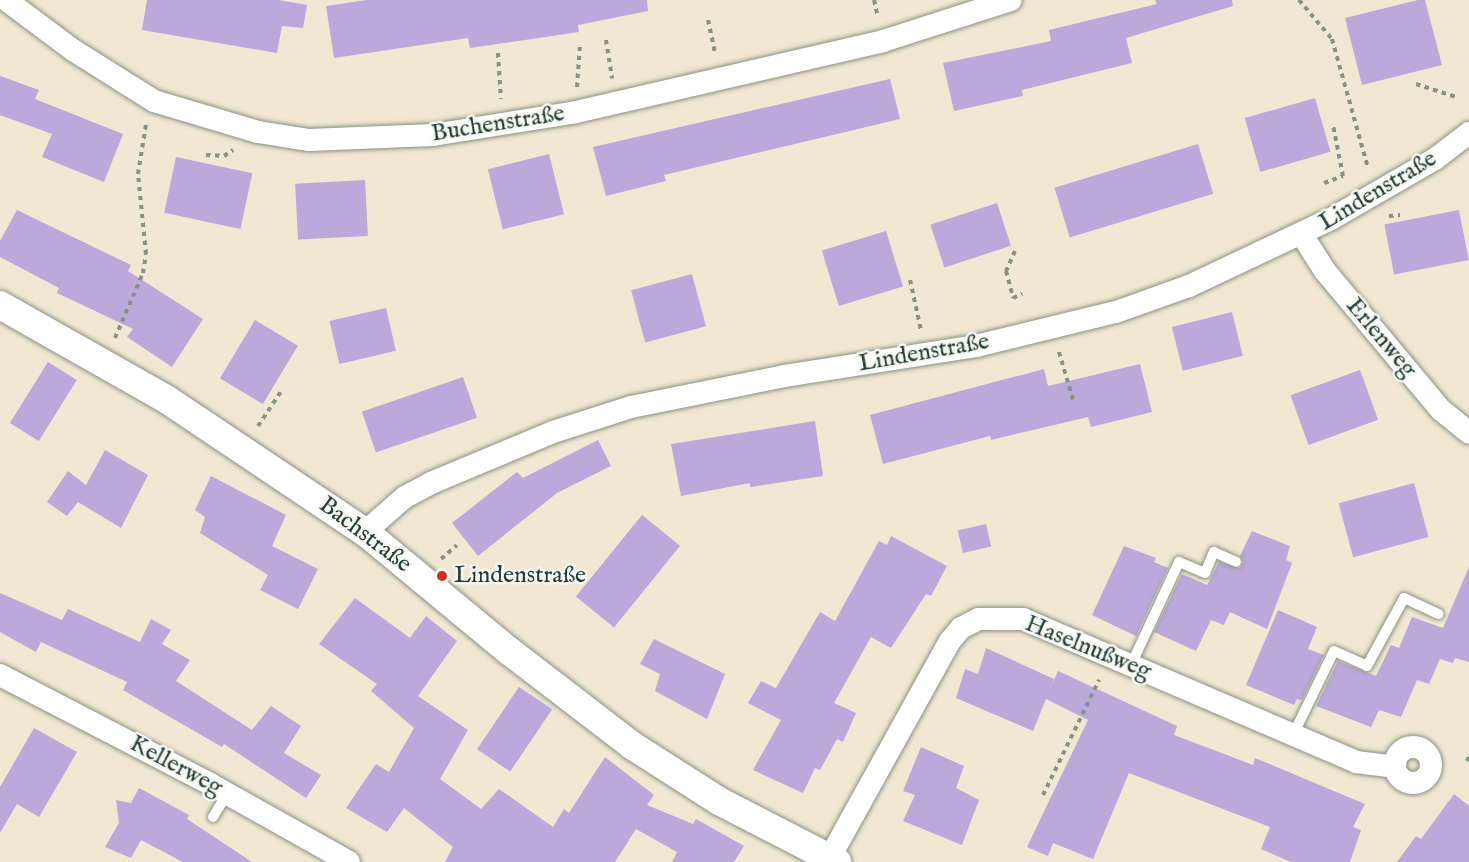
<!DOCTYPE html>
<html>
<head>
<meta charset="utf-8">
<style>
  body { margin:0 }
  #map { position:relative; width:1469px; height:862px; overflow:hidden; background:#f1e7d2; font-family:"IM FELL English",serif }
  div>[style] { position:absolute }
  [style*='--x'] { left:calc(var(--x)*1px); top:calc(var(--y)*1px); width:calc(var(--w)*1px); rotate:calc(var(--a)*1deg) }
  .building>* { inset:0; background:#bca8db; transform-origin:0 0 }
  .path>* { height:4px; margin-top:-2px; transform-origin:0; background:repeating-linear-gradient(90deg,#889283 0 4.5px,transparent 0 9px) }
  .roads { filter:drop-shadow(0 0 2px #889283) drop-shadow(0 0 2px #889283) }
  .service>* { height:10px; margin:-5px; padding:0 5px; transform-origin:5px; border-radius:5px; background:#fff }
  .minor>* { height:22px; margin:-11px; padding:0 11px; transform-origin:11px; border-radius:11px; background:#fff }
  .minor>.ring { margin:-11px; padding:0; box-sizing:content-box; background:none; border:22px solid #fff; border-radius:50% }
  .tertiary>* { height:28px; margin:-14px; padding:0 14px; transform-origin:14px; border-radius:14px; background:#fff }
  .dots>* { width:16px; height:16px; translate:-50% -50%; box-sizing:border-box; border:3px solid #f6f6f2; border-radius:50% }
  span { translate:-50% -50%; white-space:nowrap; text-align:center; line-height:1.15; -webkit-text-stroke:5px #f6f6f2; paint-order:stroke }
  .street-label { font-size:24px; color:#1f3d34 }
  .poi-label { font-size:24px; color:#1f3d34 }
  .left { translate:0 -50%; text-align:left }
</style>
</head>
<body>
<div id="map">
  <div class="building">
    <i style="clip-path:polygon(147px 0,279px 0,307px 5px,303px 28px,282px 26px,277px 53px,142px 30px)"></i>
    <i style="clip-path:polygon(367px 0,647px 0,648px 11px,578px 25px,579px 32px,470px 48px,468px 38px,334px 58px,326px 6px)"></i>
    <i style="clip-path:polygon(1155px 0,1232px 0,1233px 6px,1126px 38px,1132px 63px,1022px 90px,1023px 96px,954px 111px,943px 63px,1051px 41px,1049px 30px,1157px 4px)"></i>
    <i style="clip-path:polygon(1418px 0,1425px 0,1442px 65px,1362px 85px,1345px 18px)"></i>
    <i style="clip-path:polygon(0 76px,39px 90px,35px 99px,123px 134px,104px 182px,42px 157px,52px 134px,0 115px)"></i>
    <i style="clip-path:polygon(890px 79px,900px 119px,664px 175px,666px 181px,606px 196px,593px 147px)"></i>
    <i style="left:1315px;top:98px;width:56px;height:73px;rotate:74deg"></i>
    <i style="left:1198px;top:144px;width:52px;height:150px;rotate:73deg"></i>
    <i style="left:549px;top:154px;width:62px;height:63px;rotate:76deg"></i>
    <i style="left:176px;top:157px;width:78px;height:57px;rotate:12deg"></i>
    <i style="left:365px;top:180px;width:56px;height:70px;rotate:87deg"></i>
    <i style="left:997px;top:203px;width:45px;height:70px;rotate:72deg"></i>
    <i style="clip-path:polygon(17px 210px,131px 265px,128px 271px,203px 319px,172px 367px,127px 337px,133px 329px,57px 293px,59px 288px,0 257px,0 241px)"></i>
    <i style="left:1459px;top:210px;width:51px;height:76px;rotate:79deg"></i>
    <i style="left:886px;top:231px;width:58px;height:67px;rotate:73deg"></i>
    <i style="left:692px;top:274px;width:54px;height:63px;rotate:75deg"></i>
    <i style="left:386px;top:308px;width:44px;height:58px;rotate:77deg"></i>
    <i style="left:1232px;top:312px;width:45px;height:62px;rotate:76deg"></i>
    <i style="left:255px;top:320px;width:50px;height:68px;rotate:31deg"></i>
    <i style="left:48px;top:362px;width:34px;height:72px;rotate:32deg"></i>
    <i style="clip-path:polygon(1140px 364px,1152px 412px,1091px 427px,1088px 417px,991px 440px,990px 436px,883px 464px,870px 415px,1044px 369px,1048px 386px)"></i>
    <i style="left:1360px;top:370px;width:53px;height:74px;rotate:70deg"></i>
    <i style="left:463px;top:377px;width:43px;height:107px;rotate:71deg"></i>
    <i style="clip-path:polygon(815px 421px,823px 476px,750px 487px,750px 483px,681px 496px,671px 444px)"></i>
    <i style="clip-path:polygon(598px 440px,611px 466px,557px 493px,478px 556px,452px 523px,517px 472px,523px 478px)"></i>
    <i style="clip-path:polygon(105px 450px,148px 475px,121px 528px,78px 502px,67px 516px,47px 502px,68px 471px,86px 485px)"></i>
    <i style="clip-path:polygon(211px 476px,286px 515px,272px 546px,318px 569px,298px 609px,260px 590px,268px 575px,200px 533px,205px 517px,195px 510px)"></i>
    <i style="left:1414px;top:483px;width:56px;height:78px;rotate:75deg"></i>
    <i style="left:642px;top:515px;width:49px;height:105px;rotate:39deg"></i>
    <i style="left:986px;top:524px;width:23px;height:29px;rotate:77deg"></i>
    <i style="clip-path:polygon(1252px 531px,1290px 546px,1286px 560px,1292px 563px,1267px 629px,1230px 612px,1224px 625px,1211px 620px,1196px 651px,1154px 632px,1182px 574px,1207px 585px,1219px 562px,1240px 568px,1243px 562px,1240px 556px)"></i>
    <i style="clip-path:polygon(891px 536px,947px 566px,931px 596px,926px 594px,891px 648px,871px 637px,834px 703px,856px 713px,843px 742px,837px 739px,820px 770px,815px 768px,803px 793px,753px 770px,781px 720px,748px 703px,761px 681px,776px 688px,820px 612px,835px 621px,879px 541px,887px 545px)"></i>
    <i style="clip-path:polygon(1124px 546px,1156px 558px,1154px 562px,1168px 568px,1136px 636px,1092px 615px)"></i>
    <i style="clip-path:polygon(1469px 567px,1469px 662px,1455px 658px,1453px 663px,1440px 659px,1429px 684px,1417px 680px,1401px 717px,1379px 710px,1371px 727px,1316px 706px,1338px 661px,1376px 676px,1391px 645px,1399px 648px,1412px 617px,1443px 628px)"></i>
    <i style="clip-path:polygon(0 593px,62px 620px,68px 609px,140px 642px,151px 619px,171px 630px,162px 644px,190px 660px,176px 681px,252px 730px,271px 706px,301px 726px,284px 753px,321px 775px,306px 798px,224px 744px,222px 747px,123px 690px,127px 682px,41px 642px,36px 652px,0 632px)"></i>
    <i style="clip-path:polygon(355px 598px,410px 638px,426px 616px,457px 641px,418px 696px,468px 730px,440px 779px,481px 809px,499px 789px,553px 827px,564px 809px,569px 813px,605px 757px,654px 795px,647px 805px,693px 824px,696px 819px,744px 846px,734px 862px,672px 862px,677px 852px,636px 829px,615px 862px,445px 862px,453px 847px,404px 808px,387px 832px,346px 808px,376px 764px,389px 772px,414px 728px,371px 691px,377px 684px,319px 644px)"></i>
    <i style="clip-path:polygon(1278px 610px,1317px 627px,1308px 649px,1324px 655px,1302px 700px,1297px 699px,1294px 705px,1246px 685px)"></i>
    <i style="clip-path:polygon(654px 639px,725px 674px,707px 719px,655px 691px,660px 674px,640px 664px)"></i>
    <i style="clip-path:polygon(986px 648px,1054px 679px,1050px 689px,1058px 671px,1177px 726px,1174px 735px,1253px 765px,1255px 758px,1365px 804px,1353px 827px,1361px 830px,1350px 862px,1291px 862px,1261px 849px,1270px 827px,1129px 773px,1093px 859px,1053px 843px,1048px 856px,1027px 847px,1088px 720px,1046px 699px,1033px 731px,956px 698px,965px 669px,978px 674px)"></i>
    <i style="left:519px;top:687px;width:40px;height:75px;rotate:34deg"></i>
    <i style="clip-path:polygon(34px 728px,77px 752px,39px 817px,17px 804px,0 833px,0 787px)"></i>
    <i style="clip-path:polygon(921px 747px,964px 766px,956px 788px,979px 800px,962px 845px,903px 821px,915px 795px,903px 791px)"></i>
    <i style="clip-path:polygon(139px 788px,189px 815px,187px 819px,252px 862px,183px 862px,141px 840px,131px 858px,105px 847px,119px 823px,116px 800px,131px 803px)"></i>
    <i style="clip-path:polygon(1454px 794px,1469px 806px,1469px 862px,1397px 862px,1416px 836px,1421px 839px)"></i>
  </div>
  <div class="path">
    <i style="--x:874;--y:0;--w:17;--a:77"></i>
    <i style="--x:1299;--y:0;--w:51;--a:49.8"></i>
    <i style="--x:1332;--y:39;--w:134;--a:74.4"></i>
    <i style="--x:708;--y:20;--w:34;--a:78"></i>
    <i style="--x:606;--y:40;--w:39;--a:81"></i>
    <i style="--x:498;--y:53;--w:46;--a:86.3"></i>
    <i style="--x:1416;--y:84;--w:42;--a:18"></i>
    <i style="--x:577;--y:87;--w:42;--a:-85.9"></i>
    <i style="--x:206;--y:155;--w:18;--a:3"></i>
    <i style="--x:224;--y:156;--w:11;--a:-34"></i>
    <i style="--x:1324;--y:183;--w:20;--a:-20"></i>
    <i style="--x:1343;--y:176;--w:52;--a:-101.1"></i>
    <i style="--x:1389;--y:216;--w:11;--a:-5"></i>
    <i style="--x:1015;--y:251;--w:22;--a:114"></i>
    <i style="--x:1006;--y:271;--w:28;--a:75"></i>
    <i style="--x:1013;--y:298;--w:10;--a:-24"></i>
    <i style="--x:910;--y:280;--w:51;--a:77.6"></i>
    <i style="--x:115;--y:338;--w:71;--a:-66.7"></i>
    <i style="--x:143;--y:273;--w:19;--a:-81"></i>
    <i style="--x:146;--y:254;--w:80;--a:-95.7"></i>
    <i style="--x:138;--y:174;--w:51;--a:-80.9"></i>
    <i style="--x:1059;--y:352;--w:53;--a:73.6"></i>
    <i style="--x:258;--y:426;--w:43;--a:-56.3"></i>
    <i style="--x:441;--y:559;--w:21;--a:-41"></i>
    <i style="--x:1466;--y:758;--w:4;--a:34"></i>
    <i style="--x:1043;--y:795;--w:128;--a:-64"></i>
  </div>
  <div class="roads">
    <div class="service">
      <i style="--x:1131;--y:665;--w:114;--a:-65"></i>
      <i style="--x:1179;--y:562;--w:28;--a:23"></i>
      <i style="--x:1205;--y:573;--w:23;--a:-67"></i>
      <i style="--x:1214;--y:552;--w:24;--a:24"></i>
      <i style="--x:1293;--y:735;--w:93;--a:-64"></i>
      <i style="--x:1334;--y:651;--w:36;--a:24"></i>
      <i style="--x:1367;--y:666;--w:77;--a:-61.4"></i>
      <i style="--x:1404;--y:598;--w:38;--a:25"></i>
      <i style="--x:213;--y:817;--w:27;--a:-59"></i>
    </div>
    <div class="minor">
      <i style="--x:6;--y:0;--w:84;--a:36.7"></i>
      <i style="--x:73;--y:50;--w:96;--a:32.2"></i>
      <i style="--x:154;--y:101;--w:109;--a:16.6"></i>
      <i style="--x:258;--y:132;--w:52;--a:8.9"></i>
      <i style="--x:309;--y:140;--w:124;--a:-2.3"></i>
      <i style="--x:433;--y:135;--w:145;--a:-9.1"></i>
      <i style="--x:576;--y:112;--w:315;--a:-13"></i>
      <i style="--x:883;--y:41;--w:134;--a:-17.8"></i>
      <i style="--x:1302;--y:235;--w:43;--a:57.4"></i>
      <i style="--x:1325;--y:271;--w:181;--a:50.2"></i>
      <i style="--x:1441;--y:410;--w:36;--a:39"></i>
      <i style="--x:365;--y:532;--w:53;--a:-41.2"></i>
      <i style="--x:405;--y:497;--w:30;--a:-28"></i>
      <i style="--x:431;--y:483;--w:132;--a:-22.7"></i>
      <i style="--x:553;--y:432;--w:82;--a:-17.8"></i>
      <i style="--x:631;--y:407;--w:157;--a:-11.4"></i>
      <i style="--x:785;--y:376;--w:193;--a:-8.9"></i>
      <i style="--x:976;--y:346;--w:144;--a:-13.7"></i>
      <i style="--x:1116;--y:312;--w:77;--a:-19.6"></i>
      <i style="--x:1189;--y:286;--w:157;--a:-25.3"></i>
      <i style="--x:1331;--y:219;--w:120;--a:-30"></i>
      <i style="--x:1435;--y:159;--w:43;--a:-37.4"></i>
      <i style="--x:0;--y:675;--w:237;--a:27.4"></i>
      <i style="--x:210;--y:784;--w:159;--a:29.3"></i>
      <i class="ring" style="left:1395px;top:747px;width:14px;height:14px"></i>
      <i style="--x:829;--y:859;--w:249;--a:-61"></i>
      <i style="--x:950;--y:641;--w:17;--a:-50"></i>
      <i style="--x:961;--y:628;--w:20;--a:-27"></i>
      <i style="--x:979;--y:619;--w:44;--a:0"></i>
      <i style="--x:1023;--y:619;--w:362;--a:23.2"></i>
      <i style="--x:1356;--y:762;--w:39;--a:7"></i>
    </div>
    <div class="tertiary">
      <i style="--x:0;--y:305;--w:191;--a:29.5"></i>
      <i style="--x:166;--y:399;--w:239;--a:33.8"></i>
      <i style="--x:365;--y:532;--w:187;--a:39.6"></i>
      <i style="--x:509;--y:651;--w:156;--a:37.5"></i>
      <i style="--x:633;--y:746;--w:102;--a:32.6"></i>
      <i style="--x:719;--y:801;--w:133;--a:27.3"></i>
    </div>
  </div>
  <div class="dots">
    <i style="left:442px;top:576px;background:#c8321e"></i>
  </div>
  <div class="street-label">
    <span style="left:498px;top:124px;rotate:-9deg">Buchenstraße</span>
    <span style="left:1378px;top:191px;rotate:-31deg">Lindenstraße</span>
    <span style="left:1381px;top:338px;rotate:50deg">Erlenweg</span>
    <span style="left:924px;top:353px;rotate:-10deg">Lindenstraße</span>
    <span style="left:365px;top:535px;rotate:37deg">Bachstraße</span>
    <span style="left:1088px;top:648px;rotate:22deg">Haselnußweg</span>
    <span style="left:176px;top:766px;rotate:28deg">Kellerweg</span>
  </div>
  <div class="poi-label">
    <span class="left" style="left:454px;top:576px">Lindenstraße</span>
  </div>
</div>
</body>
</html>
